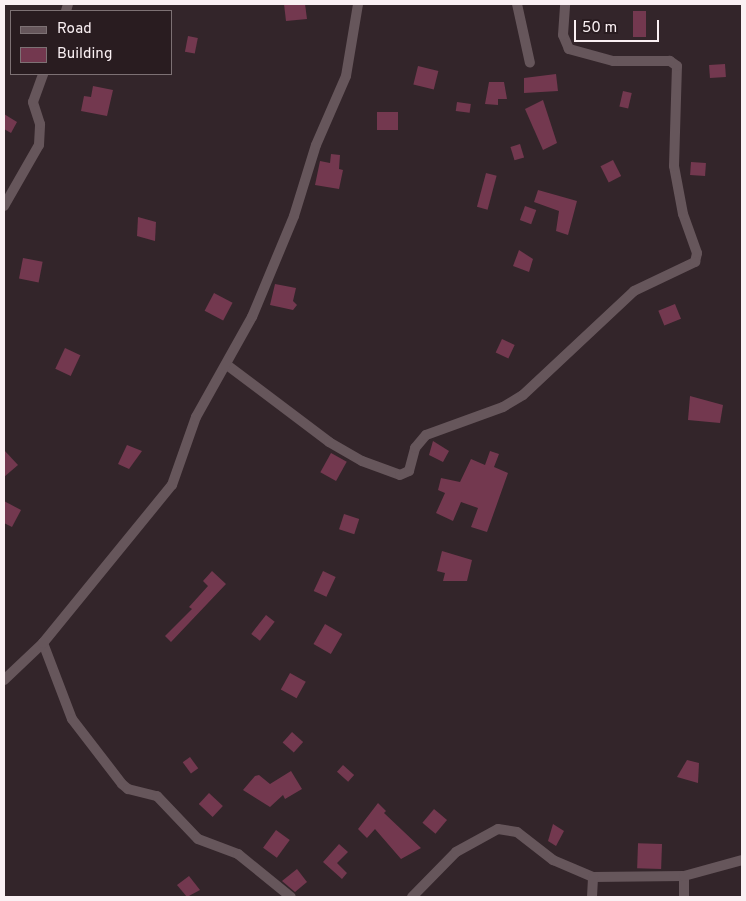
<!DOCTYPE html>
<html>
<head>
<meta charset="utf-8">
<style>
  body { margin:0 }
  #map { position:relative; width:746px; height:901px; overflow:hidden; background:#33252a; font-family:Overpass,sans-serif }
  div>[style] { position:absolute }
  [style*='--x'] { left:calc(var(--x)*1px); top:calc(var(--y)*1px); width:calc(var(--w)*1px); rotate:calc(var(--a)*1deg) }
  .building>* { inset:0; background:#73384f; transform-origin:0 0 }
  .street>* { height:10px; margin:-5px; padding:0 5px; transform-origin:5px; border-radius:5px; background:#66565b }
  span { translate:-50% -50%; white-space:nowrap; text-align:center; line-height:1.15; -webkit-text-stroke:5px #291c20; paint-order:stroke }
  .frame { position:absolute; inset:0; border:5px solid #faf0f3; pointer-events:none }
  .legend { position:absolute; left:10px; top:10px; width:162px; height:65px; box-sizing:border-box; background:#291c20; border:1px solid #7d7174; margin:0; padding:6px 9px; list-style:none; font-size:15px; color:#faf0f3 }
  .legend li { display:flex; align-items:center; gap:10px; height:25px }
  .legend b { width:25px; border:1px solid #7d7174 }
  .scale { position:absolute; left:574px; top:20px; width:85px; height:22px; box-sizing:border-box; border:2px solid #faf0f3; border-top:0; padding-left:6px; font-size:15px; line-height:18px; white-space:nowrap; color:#faf0f3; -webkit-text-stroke:4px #291c20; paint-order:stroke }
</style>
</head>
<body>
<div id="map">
  <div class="building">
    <i style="clip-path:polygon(284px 4px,305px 4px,307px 19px,286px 21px)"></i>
    <i style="left:633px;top:11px;width:13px;height:26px"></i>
    <i style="left:188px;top:36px;width:10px;height:16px;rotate:11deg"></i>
    <i style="left:725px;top:64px;width:13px;height:16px;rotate:86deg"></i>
    <i style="left:418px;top:66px;width:21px;height:19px;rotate:14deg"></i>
    <i style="clip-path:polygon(556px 74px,558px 91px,524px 93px,524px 78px)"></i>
    <i style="clip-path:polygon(489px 82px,504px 82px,507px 99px,498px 99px,498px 105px,485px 104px)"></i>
    <i style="clip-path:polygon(93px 86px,113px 90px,107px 116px,81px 111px,84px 96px,91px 97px)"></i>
    <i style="left:623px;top:91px;width:9px;height:16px;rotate:13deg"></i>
    <i style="clip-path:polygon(543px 100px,557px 143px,543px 150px,525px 109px)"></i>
    <i style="left:457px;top:102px;width:14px;height:9px;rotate:8deg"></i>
    <i style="left:398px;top:112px;width:18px;height:21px;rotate:90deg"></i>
    <i style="clip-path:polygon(4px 114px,17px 122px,11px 133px,4px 129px)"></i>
    <i style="left:520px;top:144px;width:14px;height:10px;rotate:73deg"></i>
    <i style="clip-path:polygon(331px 154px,340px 155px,339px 169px,343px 170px,339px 189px,315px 185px,320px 161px,330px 163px)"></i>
    <i style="left:613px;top:160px;width:18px;height:14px;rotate:63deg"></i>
    <i style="left:691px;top:162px;width:15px;height:13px;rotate:4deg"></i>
    <i style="left:486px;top:173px;width:11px;height:35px;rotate:15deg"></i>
    <i style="clip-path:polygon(538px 190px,577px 201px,568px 235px,556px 231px,559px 211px,534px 202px)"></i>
    <i style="left:525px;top:206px;width:12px;height:15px;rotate:20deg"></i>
    <i style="clip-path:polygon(138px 217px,156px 222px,155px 241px,137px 236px)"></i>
    <i style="clip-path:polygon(519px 250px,533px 259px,529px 272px,513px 266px)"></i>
    <i style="left:23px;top:258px;width:20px;height:21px;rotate:11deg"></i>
    <i style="clip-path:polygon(275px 284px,296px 288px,293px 301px,297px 305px,293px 310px,270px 305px)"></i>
    <i style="left:214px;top:293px;width:21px;height:20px;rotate:28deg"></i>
    <i style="left:675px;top:304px;width:16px;height:18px;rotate:68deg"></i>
    <i style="left:502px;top:339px;width:14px;height:15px;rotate:25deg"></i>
    <i style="left:65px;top:348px;width:17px;height:23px;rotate:25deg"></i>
    <i style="clip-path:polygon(690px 396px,723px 405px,720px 423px,688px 420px)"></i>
    <i style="clip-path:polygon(433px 441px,449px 451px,443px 462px,429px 455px)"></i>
    <i style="clip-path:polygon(127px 445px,142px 451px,129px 469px,118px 464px)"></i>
    <i style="clip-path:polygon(4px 450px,18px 465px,4px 477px)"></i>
    <i style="clip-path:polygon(490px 451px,499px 454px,494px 467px,508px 473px,487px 532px,471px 527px,478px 508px,461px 502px,453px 521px,436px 513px,445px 493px,438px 490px,441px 478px,460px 482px,471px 459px,485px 465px)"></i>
    <i style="left:331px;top:453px;width:18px;height:22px;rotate:29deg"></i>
    <i style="clip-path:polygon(4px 501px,21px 510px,12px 527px,4px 523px)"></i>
    <i style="left:344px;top:514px;width:16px;height:16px;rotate:18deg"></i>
    <i style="clip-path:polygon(442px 551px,472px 560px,467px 581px,443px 581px,445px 573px,437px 571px)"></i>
    <i style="clip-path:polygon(212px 571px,226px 584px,171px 642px,165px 636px,192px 609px,189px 607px,208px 586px,203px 581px)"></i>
    <i style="left:323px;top:571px;width:14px;height:22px;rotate:25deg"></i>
    <i style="left:266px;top:615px;width:11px;height:24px;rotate:38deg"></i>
    <i style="left:325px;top:624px;width:20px;height:23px;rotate:30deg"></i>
    <i style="left:290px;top:673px;width:18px;height:19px;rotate:29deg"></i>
    <i style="left:292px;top:732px;width:15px;height:14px;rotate:42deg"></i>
    <i style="left:190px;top:757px;width:14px;height:9px;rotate:54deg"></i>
    <i style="clip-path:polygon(687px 760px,699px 763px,698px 783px,677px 777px)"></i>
    <i style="left:343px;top:765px;width:15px;height:9px;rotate:42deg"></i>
    <i style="clip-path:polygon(291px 771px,302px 789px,285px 799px,283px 795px,270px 807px,243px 790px,255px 776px,259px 775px,270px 784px)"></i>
    <i style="left:209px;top:793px;width:19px;height:15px;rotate:43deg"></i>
    <i style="clip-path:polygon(378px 803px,386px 811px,384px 813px,421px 848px,401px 859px,375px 829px,367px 838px,358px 829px)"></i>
    <i style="left:434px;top:809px;width:17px;height:18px;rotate:40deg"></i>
    <i style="clip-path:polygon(553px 824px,564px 831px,556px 846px,548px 841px)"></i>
    <i style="left:276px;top:830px;width:17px;height:22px;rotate:36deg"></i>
    <i style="clip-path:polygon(339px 844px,348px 852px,337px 863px,347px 873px,342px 879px,323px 862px)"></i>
    <i style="left:662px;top:844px;width:25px;height:24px;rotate:92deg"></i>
    <i style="clip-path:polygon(297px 869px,307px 882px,295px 892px,282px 881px)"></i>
    <i style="clip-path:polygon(189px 876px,200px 890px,187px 897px,177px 885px)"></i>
  </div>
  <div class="street">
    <i style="--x:517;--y:4;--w:60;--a:77.6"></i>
    <i style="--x:66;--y:11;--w:7;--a:-74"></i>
    <i style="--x:4;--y:206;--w:70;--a:-60.2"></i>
    <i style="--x:39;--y:145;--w:21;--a:-87"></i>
    <i style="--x:40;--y:124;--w:23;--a:-108"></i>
    <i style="--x:33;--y:102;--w:30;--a:-70"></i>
    <i style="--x:227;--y:365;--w:128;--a:37"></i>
    <i style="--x:329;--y:442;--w:38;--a:30"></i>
    <i style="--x:362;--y:461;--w:40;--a:20.2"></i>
    <i style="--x:400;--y:475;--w:10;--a:-24"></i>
    <i style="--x:409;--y:471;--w:24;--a:-75"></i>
    <i style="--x:415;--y:448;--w:17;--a:-50"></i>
    <i style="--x:426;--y:435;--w:82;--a:-20"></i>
    <i style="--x:503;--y:407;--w:23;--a:-31"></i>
    <i style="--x:523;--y:395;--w:152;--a:-43.1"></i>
    <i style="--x:634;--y:291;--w:68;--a:-25.4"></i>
    <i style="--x:695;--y:262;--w:9;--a:-77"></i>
    <i style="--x:697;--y:253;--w:41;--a:-109.7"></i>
    <i style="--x:683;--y:214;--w:49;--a:-100.6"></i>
    <i style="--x:674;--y:166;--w:100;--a:-88.3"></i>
    <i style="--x:677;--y:66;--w:9;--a:-144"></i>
    <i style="--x:670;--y:61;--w:57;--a:180"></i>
    <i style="--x:613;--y:61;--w:46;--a:-164.7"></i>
    <i style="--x:569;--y:49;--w:15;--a:-113"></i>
    <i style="--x:563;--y:35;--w:31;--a:-86"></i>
    <i style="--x:43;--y:643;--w:81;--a:69.1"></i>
    <i style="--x:72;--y:719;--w:82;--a:52.4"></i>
    <i style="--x:122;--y:784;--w:8;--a:40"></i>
    <i style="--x:128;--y:789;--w:30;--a:14"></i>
    <i style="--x:157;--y:796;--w:59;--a:46.4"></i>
    <i style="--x:198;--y:839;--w:43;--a:20.6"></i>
    <i style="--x:238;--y:854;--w:68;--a:39.1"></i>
    <i style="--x:4;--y:680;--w:54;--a:-43.5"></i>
    <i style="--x:43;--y:643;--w:204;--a:-50.8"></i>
    <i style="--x:172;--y:485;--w:72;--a:-70.6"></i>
    <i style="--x:196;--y:417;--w:115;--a:-60.8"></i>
    <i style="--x:252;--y:317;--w:109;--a:-67.4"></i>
    <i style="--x:294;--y:216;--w:74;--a:-72.8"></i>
    <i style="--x:316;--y:145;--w:75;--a:-66.5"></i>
    <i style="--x:346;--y:76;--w:73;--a:-80.5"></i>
    <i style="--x:684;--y:876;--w:21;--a:90"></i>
    <i style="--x:412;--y:897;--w:63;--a:-45.6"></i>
    <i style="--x:456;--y:852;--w:48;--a:-28.7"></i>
    <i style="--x:498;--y:829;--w:19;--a:9"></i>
    <i style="--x:517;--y:832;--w:46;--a:37.9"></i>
    <i style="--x:553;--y:860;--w:43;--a:23"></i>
    <i style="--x:593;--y:877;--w:91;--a:-0.6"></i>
    <i style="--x:684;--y:876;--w:60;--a:-15.4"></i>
    <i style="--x:592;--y:897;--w:20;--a:-87"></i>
  </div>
  <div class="frame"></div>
  <ul class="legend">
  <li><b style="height:6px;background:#66565b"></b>Road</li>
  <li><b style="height:14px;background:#73384f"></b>Building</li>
  </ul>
  <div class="scale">50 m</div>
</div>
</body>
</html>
